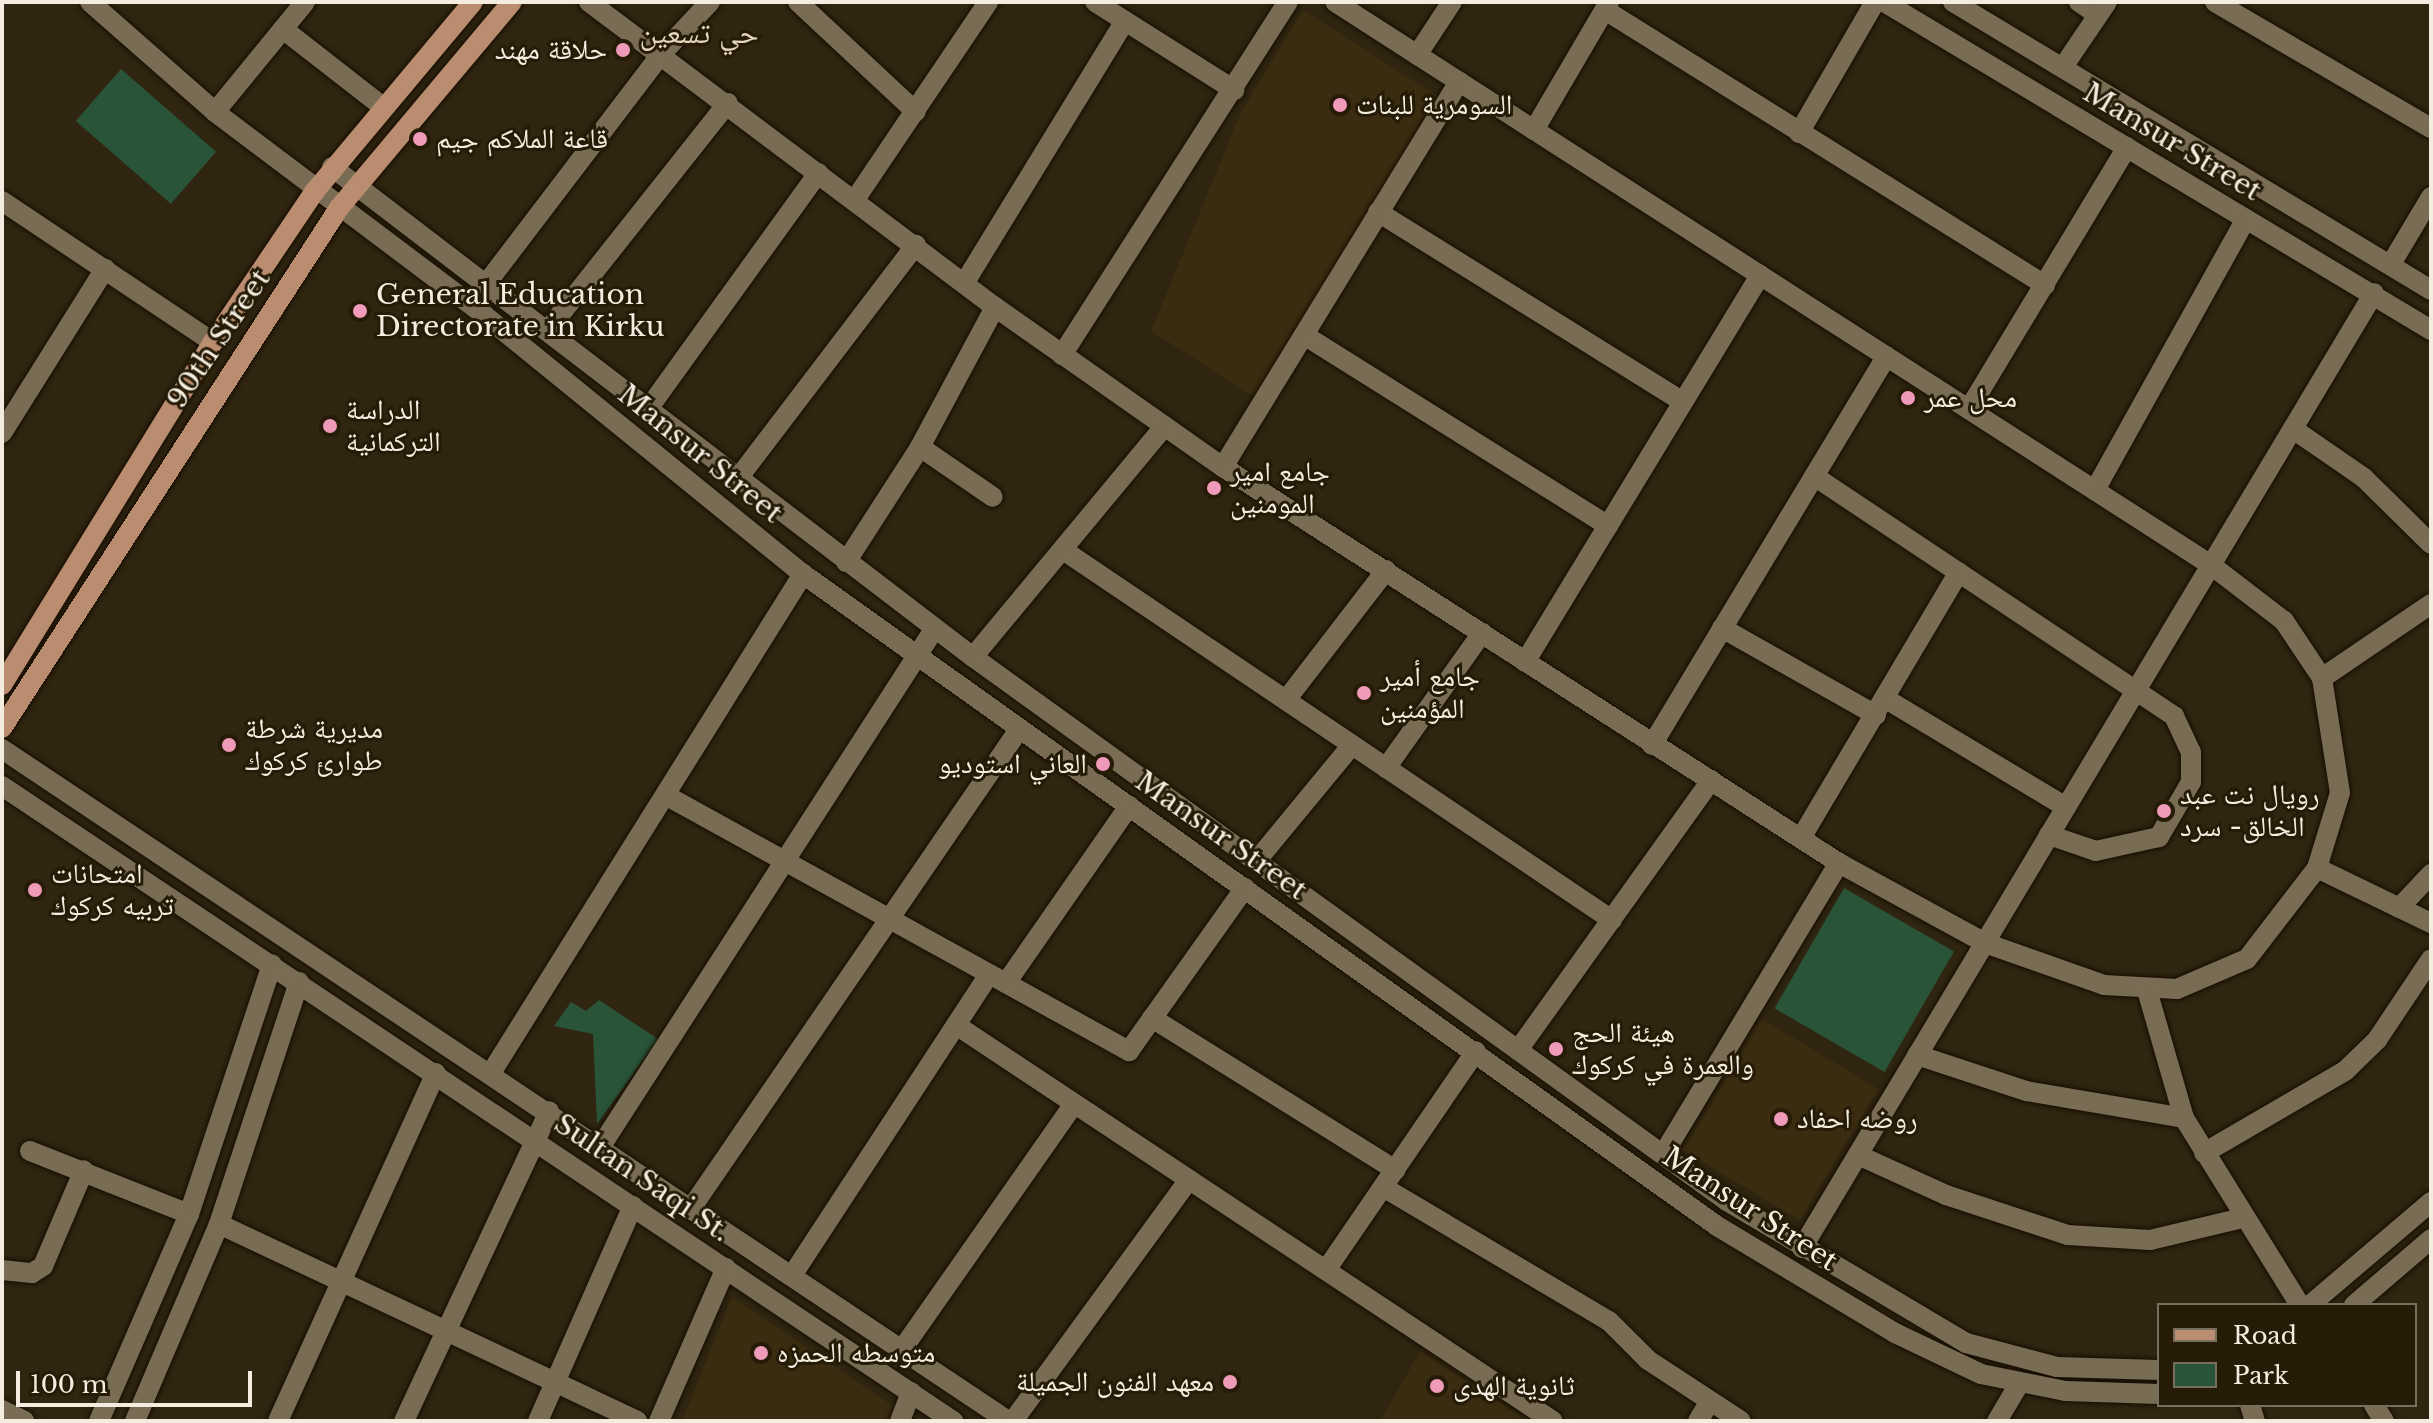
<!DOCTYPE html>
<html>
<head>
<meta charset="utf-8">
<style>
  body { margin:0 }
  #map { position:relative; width:2433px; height:1423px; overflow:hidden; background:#2f2510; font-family:"Libre Baskerville","Noto Naskh Arabic",serif }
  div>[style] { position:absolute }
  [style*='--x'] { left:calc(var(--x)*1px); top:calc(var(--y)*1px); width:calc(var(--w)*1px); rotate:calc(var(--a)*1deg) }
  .built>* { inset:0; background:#392c10; transform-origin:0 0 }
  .green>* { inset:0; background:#295438; transform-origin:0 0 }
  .roads { filter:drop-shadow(0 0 2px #170d00) drop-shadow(0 0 2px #170d00) }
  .minor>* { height:20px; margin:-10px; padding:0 10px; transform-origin:10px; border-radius:10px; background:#786c55 }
  .major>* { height:20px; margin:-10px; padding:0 10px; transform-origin:10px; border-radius:10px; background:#bb8d70 }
  .dots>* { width:22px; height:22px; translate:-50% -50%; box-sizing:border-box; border:4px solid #251b06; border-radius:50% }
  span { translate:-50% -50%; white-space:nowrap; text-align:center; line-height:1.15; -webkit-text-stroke:6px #251b06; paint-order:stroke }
  .poi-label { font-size:28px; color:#f3ecdf }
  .right { translate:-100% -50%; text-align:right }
  .left { translate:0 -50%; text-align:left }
  .street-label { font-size:28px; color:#f3ecdf }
  .neighbourhood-label { font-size:30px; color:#e3d6bc }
  .frame { position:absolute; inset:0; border:4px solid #f3ecdf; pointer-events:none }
  .legend { position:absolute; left:2157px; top:1303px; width:260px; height:104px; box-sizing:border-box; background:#251b06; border:2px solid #776f5d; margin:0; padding:10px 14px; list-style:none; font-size:24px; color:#f3ecdf }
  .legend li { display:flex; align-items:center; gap:16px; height:40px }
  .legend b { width:40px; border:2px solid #776f5d }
  .scale { position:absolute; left:16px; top:1371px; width:236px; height:36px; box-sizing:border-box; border:4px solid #f3ecdf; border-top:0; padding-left:10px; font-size:24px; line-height:28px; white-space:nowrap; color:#f3ecdf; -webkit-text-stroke:6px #251b06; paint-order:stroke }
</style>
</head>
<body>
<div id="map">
  <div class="built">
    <i style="clip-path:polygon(1303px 10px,1439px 97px,1260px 401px,1151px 331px,1241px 112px)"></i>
    <i style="left:1762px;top:1019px;width:136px;height:153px;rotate:31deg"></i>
    <i style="clip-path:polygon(732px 1297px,896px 1408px,891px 1421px,682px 1421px)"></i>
    <i style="clip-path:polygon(1420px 1351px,1528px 1421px,1380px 1421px)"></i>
  </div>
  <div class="green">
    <i style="left:121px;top:69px;width:126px;height:69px;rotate:41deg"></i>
    <i style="left:1844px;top:888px;width:127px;height:139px;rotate:30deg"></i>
    <i style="clip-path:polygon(599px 1000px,658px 1039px,597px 1124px,593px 1034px,554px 1026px,571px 1002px,586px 1011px)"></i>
  </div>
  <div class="roads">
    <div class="minor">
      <i style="--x:90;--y:2;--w:167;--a:41.3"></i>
      <i style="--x:215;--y:112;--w:337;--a:37"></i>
      <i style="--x:484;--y:315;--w:411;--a:39.1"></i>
      <i style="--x:803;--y:574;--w:1123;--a:35.5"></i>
      <i style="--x:1717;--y:1226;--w:208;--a:31"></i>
      <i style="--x:1895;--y:1333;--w:95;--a:25.5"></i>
      <i style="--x:1981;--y:1374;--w:86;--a:11.4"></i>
      <i style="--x:2065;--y:1391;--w:94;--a:1.8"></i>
      <i style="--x:589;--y:2;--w:508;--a:36.92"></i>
      <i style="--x:995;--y:307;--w:279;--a:35.1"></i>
      <i style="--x:1223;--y:467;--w:732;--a:32.74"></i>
      <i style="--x:1839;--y:863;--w:166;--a:28.7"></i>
      <i style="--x:1985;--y:943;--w:126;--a:19.4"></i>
      <i style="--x:2104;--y:985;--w:73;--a:3.1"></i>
      <i style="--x:2177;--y:989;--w:76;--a:-23.2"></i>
      <i style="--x:2247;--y:959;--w:115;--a:-52.4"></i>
      <i style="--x:2317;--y:868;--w:78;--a:-73"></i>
      <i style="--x:2340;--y:793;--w:116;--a:-98.9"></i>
      <i style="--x:2322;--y:678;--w:69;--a:-123.7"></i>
      <i style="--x:2284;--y:621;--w:92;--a:-142.5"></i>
      <i style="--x:2211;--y:565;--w:1041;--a:-147.27"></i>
      <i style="--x:798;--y:2;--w:161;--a:43"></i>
      <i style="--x:1095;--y:2;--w:165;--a:32.3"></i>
      <i style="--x:1884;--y:2;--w:638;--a:30.95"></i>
      <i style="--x:1953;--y:2;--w:558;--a:31.07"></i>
      <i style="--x:2079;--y:2;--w:23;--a:34"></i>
      <i style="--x:2215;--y:2;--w:250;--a:30.3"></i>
      <i style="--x:1605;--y:10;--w:519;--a:32.01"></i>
      <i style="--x:283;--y:29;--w:125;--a:37.9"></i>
      <i style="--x:1417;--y:55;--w:64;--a:-56.6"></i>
      <i style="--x:2063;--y:67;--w:78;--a:-55.9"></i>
      <i style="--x:215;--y:112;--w:142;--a:-50.7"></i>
      <i style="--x:1534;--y:130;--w:148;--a:-59.6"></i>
      <i style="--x:1799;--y:133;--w:151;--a:-59.9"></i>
      <i style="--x:332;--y:167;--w:807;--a:37.4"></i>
      <i style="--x:973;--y:657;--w:930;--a:35.81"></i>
      <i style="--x:1727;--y:1201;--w:278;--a:30.7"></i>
      <i style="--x:1966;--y:1343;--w:94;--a:14.8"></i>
      <i style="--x:2057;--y:1367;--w:102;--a:1.7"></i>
      <i style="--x:2;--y:201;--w:254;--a:33.8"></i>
      <i style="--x:854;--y:201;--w:240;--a:-56"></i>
      <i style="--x:1378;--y:212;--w:359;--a:31.9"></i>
      <i style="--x:2391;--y:264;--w:78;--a:-59.2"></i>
      <i style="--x:965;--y:282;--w:306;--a:-58.5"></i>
      <i style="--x:486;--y:284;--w:292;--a:-52.7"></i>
      <i style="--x:663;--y:52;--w:69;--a:-46.8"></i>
      <i style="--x:547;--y:331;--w:291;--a:-51.6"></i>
      <i style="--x:1304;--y:335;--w:359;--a:32.1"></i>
      <i style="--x:1062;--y:355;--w:419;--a:-57.4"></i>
      <i style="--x:648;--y:409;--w:291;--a:-54.2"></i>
      <i style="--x:1969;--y:409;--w:306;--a:-58.9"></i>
      <i style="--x:2293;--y:429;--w:86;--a:34.6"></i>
      <i style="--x:2364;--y:478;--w:94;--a:44.6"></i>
      <i style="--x:2;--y:433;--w:194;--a:-57.9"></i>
      <i style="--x:920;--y:447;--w:88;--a:34.4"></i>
      <i style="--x:1223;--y:467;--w:452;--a:-58.5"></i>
      <i style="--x:1814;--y:476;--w:433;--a:33.7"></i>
      <i style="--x:2174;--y:716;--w:40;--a:65"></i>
      <i style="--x:2191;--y:752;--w:30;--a:90"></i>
      <i style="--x:2191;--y:782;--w:64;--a:120.2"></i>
      <i style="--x:2159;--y:837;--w:65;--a:167.5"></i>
      <i style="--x:2096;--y:851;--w:50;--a:-161.2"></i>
      <i style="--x:739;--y:477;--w:292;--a:-52.7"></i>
      <i style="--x:2095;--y:490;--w:310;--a:-60.9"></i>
      <i style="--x:1063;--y:550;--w:662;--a:33.98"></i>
      <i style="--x:846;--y:562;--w:137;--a:-57.2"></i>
      <i style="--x:920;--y:447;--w:159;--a:-61.8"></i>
      <i style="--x:1722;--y:628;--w:177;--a:29.5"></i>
      <i style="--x:973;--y:657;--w:300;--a:-50.3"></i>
      <i style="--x:1525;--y:662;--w:453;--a:-58.7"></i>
      <i style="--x:2322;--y:678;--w:132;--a:-34.2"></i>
      <i style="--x:1886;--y:699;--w:210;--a:31"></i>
      <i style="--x:1286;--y:700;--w:164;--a:-52.4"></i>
      <i style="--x:1652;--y:745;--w:454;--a:-58.9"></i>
      <i style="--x:2;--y:749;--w:1210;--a:33.74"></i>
      <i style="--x:1386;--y:768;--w:166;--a:-54.6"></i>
      <i style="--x:2;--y:786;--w:1144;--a:33.73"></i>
      <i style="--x:667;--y:796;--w:528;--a:28.9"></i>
      <i style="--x:1129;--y:1051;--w:200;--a:-54.6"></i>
      <i style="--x:1801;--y:838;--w:309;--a:-59.3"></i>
      <i style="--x:1258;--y:859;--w:148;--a:-50.5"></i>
      <i style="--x:2317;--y:868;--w:127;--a:25.8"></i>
      <i style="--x:2399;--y:908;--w:47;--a:-46.7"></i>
      <i style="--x:1006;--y:983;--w:216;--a:-55.2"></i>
      <i style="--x:2147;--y:990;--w:133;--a:73.9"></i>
      <i style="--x:2184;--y:1118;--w:220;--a:58.2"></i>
      <i style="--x:1152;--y:1018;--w:287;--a:32"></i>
      <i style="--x:956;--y:1025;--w:716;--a:33.56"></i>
      <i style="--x:1518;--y:1050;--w:332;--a:-54.4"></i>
      <i style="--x:1917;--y:1055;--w:115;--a:18.3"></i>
      <i style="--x:2026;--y:1091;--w:160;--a:9.7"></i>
      <i style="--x:491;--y:1073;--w:589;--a:-57.98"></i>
      <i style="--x:601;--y:1146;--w:616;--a:-57.19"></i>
      <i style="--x:30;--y:1151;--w:171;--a:21.6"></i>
      <i style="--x:1664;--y:1153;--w:339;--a:-58.9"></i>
      <i style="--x:2204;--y:1153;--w:163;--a:-30.2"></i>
      <i style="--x:2345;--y:1071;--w:45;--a:-44.1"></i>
      <i style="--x:2377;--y:1040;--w:97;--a:-56.3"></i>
      <i style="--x:1858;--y:1155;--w:97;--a:24.4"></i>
      <i style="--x:1946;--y:1195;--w:128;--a:18.2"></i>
      <i style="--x:2068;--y:1235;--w:82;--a:3.5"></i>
      <i style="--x:2150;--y:1240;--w:95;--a:-13.4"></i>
      <i style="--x:1383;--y:1187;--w:263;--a:30.7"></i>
      <i style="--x:1609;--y:1321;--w:55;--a:45"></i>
      <i style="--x:1648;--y:1360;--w:111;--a:33.3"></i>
      <i style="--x:692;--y:1207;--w:577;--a:-55.59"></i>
      <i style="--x:219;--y:1224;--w:462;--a:25.2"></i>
      <i style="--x:1802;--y:1248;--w:1113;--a:-59.08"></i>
      <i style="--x:2;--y:1270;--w:30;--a:6"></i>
      <i style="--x:32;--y:1273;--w:13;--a:-32"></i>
      <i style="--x:43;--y:1266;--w:104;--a:-66.9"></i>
      <i style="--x:1326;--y:1270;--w:265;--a:-55.6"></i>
      <i style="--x:793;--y:1274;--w:358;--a:-56.8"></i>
      <i style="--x:2310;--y:1305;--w:159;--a:-40.4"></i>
      <i style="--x:2354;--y:1305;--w:101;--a:-40.6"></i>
      <i style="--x:903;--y:1348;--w:298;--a:-55"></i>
      <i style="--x:2250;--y:1405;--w:17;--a:73"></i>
      <i style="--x:2374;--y:1405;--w:19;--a:58"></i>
      <i style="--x:2;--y:1410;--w:25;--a:26"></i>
      <i style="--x:99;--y:1421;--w:226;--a:-66.5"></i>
      <i style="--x:189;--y:1214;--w:263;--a:-71.6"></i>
      <i style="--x:135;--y:1421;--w:214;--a:-66.9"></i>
      <i style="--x:219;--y:1224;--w:255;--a:-71.7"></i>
      <i style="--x:278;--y:1421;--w:382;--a:-65.6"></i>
      <i style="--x:404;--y:1421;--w:342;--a:-64.9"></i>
      <i style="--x:538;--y:1421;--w:235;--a:-66.2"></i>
      <i style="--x:659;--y:1421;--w:167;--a:-66.4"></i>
      <i style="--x:900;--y:1421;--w:31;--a:-69"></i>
      <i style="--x:1013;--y:1421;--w:298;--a:-53.9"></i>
      <i style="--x:1698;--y:1421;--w:23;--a:-59"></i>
      <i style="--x:1997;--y:1421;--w:43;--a:-59.3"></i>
    </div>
    <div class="major">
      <i style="--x:2;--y:685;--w:403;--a:-58.4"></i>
      <i style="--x:213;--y:342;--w:182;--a:-56"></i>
      <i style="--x:315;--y:191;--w:246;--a:-50.1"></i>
      <i style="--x:2;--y:728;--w:620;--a:-57.05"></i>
      <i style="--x:339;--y:208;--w:269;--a:-50"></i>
    </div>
  </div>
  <div class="dots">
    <i style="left:623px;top:50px;background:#ef9ab8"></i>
    <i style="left:1340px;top:105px;background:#ef9ab8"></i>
    <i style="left:420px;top:139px;background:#ef9ab8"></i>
    <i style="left:360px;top:311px;background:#ef9ab8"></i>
    <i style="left:1908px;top:398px;background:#ef9ab8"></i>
    <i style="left:330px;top:426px;background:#ef9ab8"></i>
    <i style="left:1214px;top:488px;background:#ef9ab8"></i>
    <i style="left:1364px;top:693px;background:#ef9ab8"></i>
    <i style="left:229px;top:745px;background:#ef9ab8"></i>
    <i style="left:1103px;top:764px;background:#ef9ab8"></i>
    <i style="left:2164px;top:811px;background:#ef9ab8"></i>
    <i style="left:35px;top:890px;background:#ef9ab8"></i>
    <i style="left:1556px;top:1049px;background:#ef9ab8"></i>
    <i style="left:1781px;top:1119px;background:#ef9ab8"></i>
    <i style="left:761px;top:1353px;background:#ef9ab8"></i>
    <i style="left:1230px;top:1382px;background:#ef9ab8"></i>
    <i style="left:1437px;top:1386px;background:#ef9ab8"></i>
  </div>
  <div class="poi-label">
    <span class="right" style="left:607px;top:50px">حلاقة مهند</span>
    <span class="left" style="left:1356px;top:105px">السومرية للبنات</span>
    <span class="left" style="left:436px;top:139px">قاعة الملاكم جيم</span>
    <span class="left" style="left:376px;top:311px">General Education<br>Directorate in Kirku</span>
    <span class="left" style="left:1924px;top:398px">محل عمر</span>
    <span class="left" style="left:346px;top:426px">الدراسة<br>التركمانية</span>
    <span class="left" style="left:1230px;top:488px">جامع امير<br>المومنين</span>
    <span class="left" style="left:1380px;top:693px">جامع أمير<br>المؤمنين</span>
    <span class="left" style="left:245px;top:745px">مديرية شرطة<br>طوارئ كركوك</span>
    <span class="right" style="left:1087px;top:764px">العاني استوديو</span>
    <span class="left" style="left:2180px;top:811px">رويال نت عبد<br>الخالق- سرد</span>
    <span class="left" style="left:51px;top:890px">امتحانات<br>تربيه كركوك</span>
    <span class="left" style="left:1572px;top:1049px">هيئة الحج<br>والعمرة في كركوك</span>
    <span class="left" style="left:1797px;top:1119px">روضه احفاد</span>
    <span class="left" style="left:777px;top:1353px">متوسطه الحمزه</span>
    <span class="right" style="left:1214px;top:1382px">معهد الفنون الجميلة</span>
    <span class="left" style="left:1453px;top:1386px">ثانوية الهدى</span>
  </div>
  <div class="street-label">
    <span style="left:2172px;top:142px;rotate:31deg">Mansur Street</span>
    <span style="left:219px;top:339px;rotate:-56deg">90th Street</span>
    <span style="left:700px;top:454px;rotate:39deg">Mansur Street</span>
    <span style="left:1221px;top:836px;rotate:35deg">Mansur Street</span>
    <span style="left:642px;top:1178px;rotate:34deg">Sultan Saqi St.</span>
    <span style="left:1750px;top:1209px;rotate:33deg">Mansur Street</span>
  </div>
  <div class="neighbourhood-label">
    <span style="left:699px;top:33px">حي تسعين</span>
  </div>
  <div class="frame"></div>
  <ul class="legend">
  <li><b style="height:10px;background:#bb8d70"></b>Road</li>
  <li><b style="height:22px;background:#295438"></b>Park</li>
  </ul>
  <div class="scale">100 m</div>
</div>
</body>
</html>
